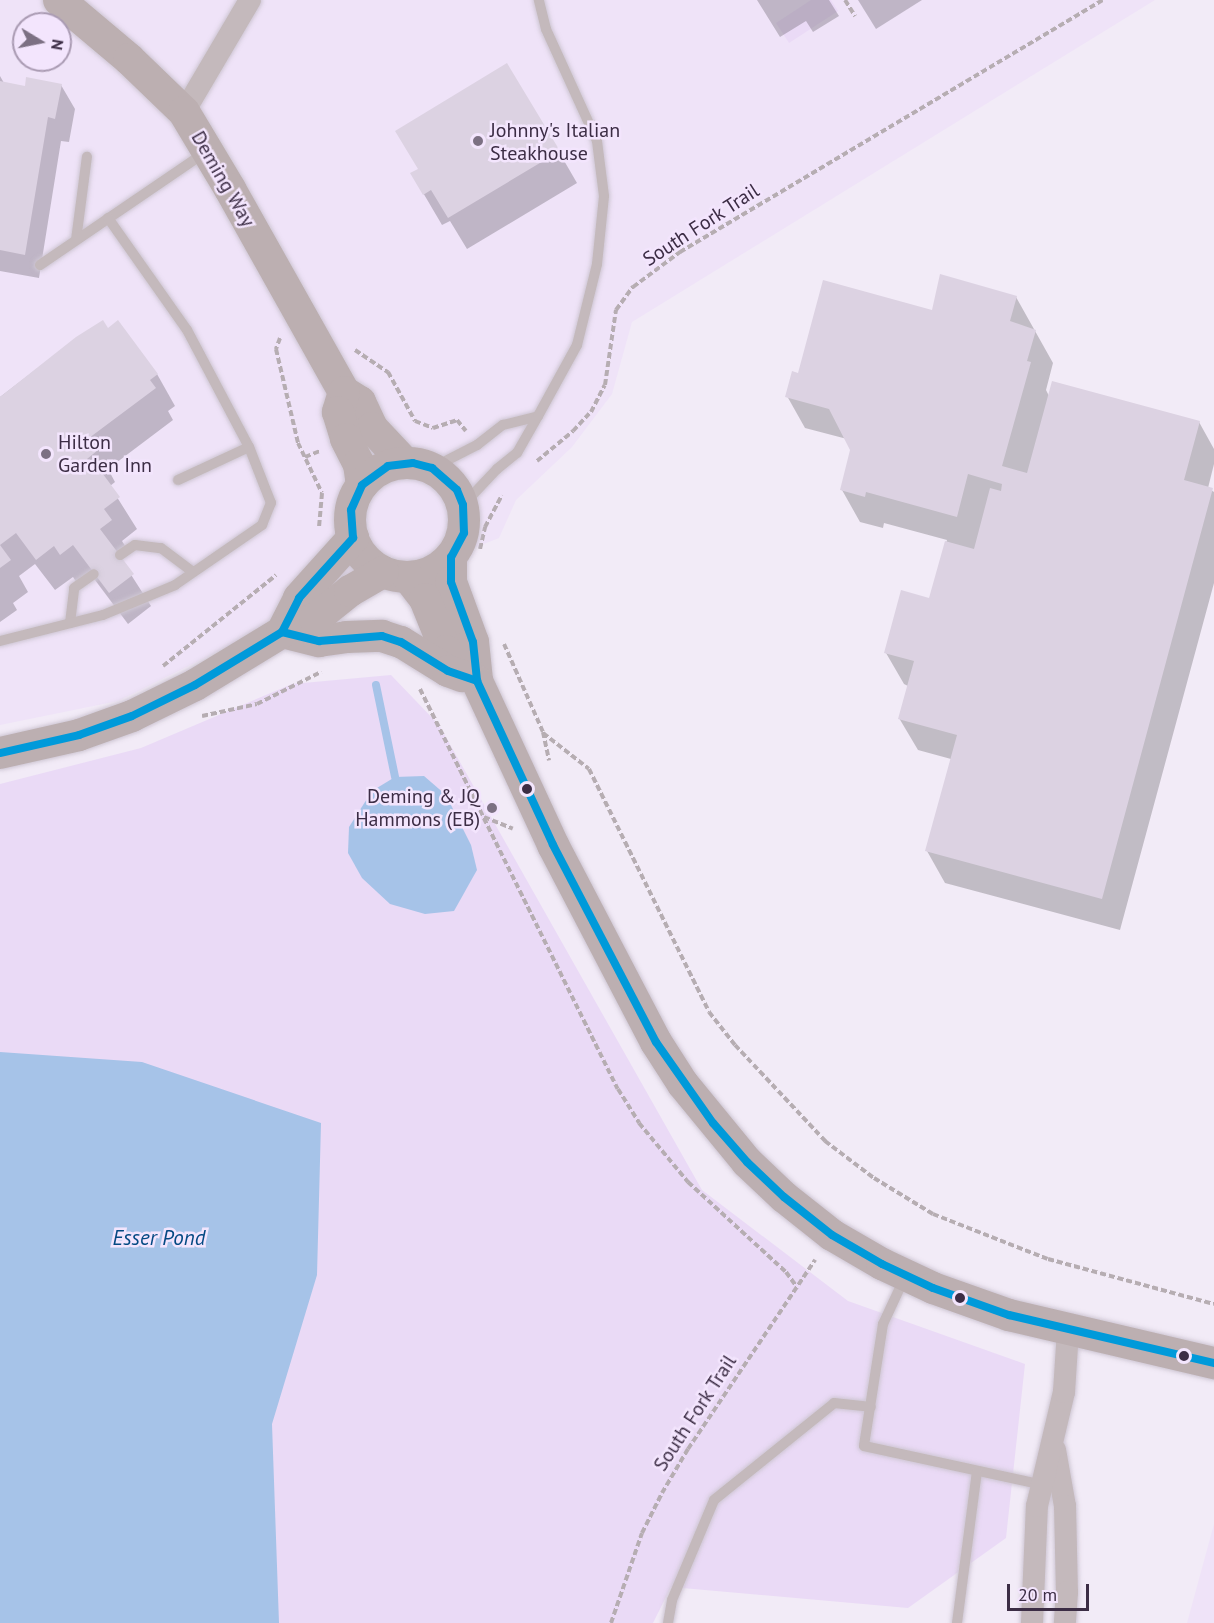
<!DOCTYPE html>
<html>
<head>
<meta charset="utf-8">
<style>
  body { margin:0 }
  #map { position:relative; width:1214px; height:1623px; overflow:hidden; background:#f2ebf7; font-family:"PT Sans",sans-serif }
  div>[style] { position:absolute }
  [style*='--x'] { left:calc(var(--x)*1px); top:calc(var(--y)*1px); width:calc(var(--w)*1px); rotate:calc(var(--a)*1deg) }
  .built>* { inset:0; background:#efe3f8 }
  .green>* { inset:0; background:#eadaf6 }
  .water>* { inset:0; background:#a6c3e8 }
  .shadow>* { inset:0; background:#0003 }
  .stream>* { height:8px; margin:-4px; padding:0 4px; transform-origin:4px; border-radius:4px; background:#a6c3e8 }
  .building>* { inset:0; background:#dcd2e2 }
  .path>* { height:4px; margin-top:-2px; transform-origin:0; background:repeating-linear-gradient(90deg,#b6adb2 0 6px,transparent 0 9px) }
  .roads { filter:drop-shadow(0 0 2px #cec6d3) drop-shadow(0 0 2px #cec6d3) }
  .lane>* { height:10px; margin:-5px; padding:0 5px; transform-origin:5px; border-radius:5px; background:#c4b9bc }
  .street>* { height:22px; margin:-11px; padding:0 11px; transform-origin:11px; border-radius:11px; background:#c4b9bc }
  .secondary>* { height:32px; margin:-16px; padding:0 16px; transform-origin:16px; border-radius:16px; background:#bcafb1 }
  .secondary>.ring { margin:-16px; padding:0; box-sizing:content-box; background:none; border:32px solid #bcafb1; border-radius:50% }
  .bus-1>* { height:8px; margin:-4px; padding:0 4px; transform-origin:4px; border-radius:4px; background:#009ada }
  .dots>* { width:16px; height:16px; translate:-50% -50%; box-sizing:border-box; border:3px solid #f3e5fd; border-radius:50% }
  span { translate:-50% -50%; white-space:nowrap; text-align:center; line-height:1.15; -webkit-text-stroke:5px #f3e5fd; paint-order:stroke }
  .poi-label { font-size:20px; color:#3c2d45 }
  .left { translate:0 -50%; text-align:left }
  .right { translate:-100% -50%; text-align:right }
  .street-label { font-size:20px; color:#3c2d45 }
  .water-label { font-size:21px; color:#044983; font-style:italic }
  .north { position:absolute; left:12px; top:12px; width:60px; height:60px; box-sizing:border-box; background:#f3e5fd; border:2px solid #aa9bb3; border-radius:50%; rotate:100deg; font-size:16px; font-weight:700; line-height:24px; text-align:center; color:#3c2d45 }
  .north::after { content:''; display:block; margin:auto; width:21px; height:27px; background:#7c7083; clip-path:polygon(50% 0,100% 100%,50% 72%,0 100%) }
  .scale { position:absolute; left:1007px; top:1584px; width:82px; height:27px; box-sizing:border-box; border:3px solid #3c2d45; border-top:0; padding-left:8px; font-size:18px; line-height:21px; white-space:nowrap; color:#3c2d45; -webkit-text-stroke:4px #f3e5fd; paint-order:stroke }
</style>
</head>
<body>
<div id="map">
  <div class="built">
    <i style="clip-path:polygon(evenodd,0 0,1155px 0,632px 322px,612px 394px,572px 447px,516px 500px,499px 538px,241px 640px,118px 701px,0 725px,0 0,24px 24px,60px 24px,60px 60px,24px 60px,24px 24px)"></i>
    <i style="clip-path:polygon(1214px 1524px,1214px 1623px,1187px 1623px)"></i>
  </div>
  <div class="green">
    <i style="clip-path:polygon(811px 0,831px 0,838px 11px,789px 43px,776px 23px)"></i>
    <i style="clip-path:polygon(391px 675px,439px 725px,702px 1190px,848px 1301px,1025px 1364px,1006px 1538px,908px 1608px,671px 1587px,653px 1623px,0 1623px,0 784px,141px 748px,292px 684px)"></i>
  </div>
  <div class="water">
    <i style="clip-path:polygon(424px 776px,446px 795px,471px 845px,477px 870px,454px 911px,425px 914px,390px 904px,362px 878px,348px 853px,349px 827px,372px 791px,395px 777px)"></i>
    <i style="clip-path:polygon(0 1052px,142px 1062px,321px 1123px,317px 1275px,272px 1424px,279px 1623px,0 1623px)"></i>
  </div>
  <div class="shadow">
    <i style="clip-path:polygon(757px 0,829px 0,839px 16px,813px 32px,806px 21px,780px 37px)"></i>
    <i style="clip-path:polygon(858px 0,922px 0,876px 29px)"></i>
    <i style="clip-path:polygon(0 76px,4px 83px,26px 87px,61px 85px,75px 109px,69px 142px,61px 141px,39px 278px,0 271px)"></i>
    <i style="clip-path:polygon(559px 152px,577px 183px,467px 249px,450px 221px,442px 225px,412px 174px)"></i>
    <i style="clip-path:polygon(1016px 297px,1053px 363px,1046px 390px,1049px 396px,1199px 422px,1214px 449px,1214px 464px,1208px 488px,1214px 492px,1214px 583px,1120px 930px,945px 883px,927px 851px,951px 759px,918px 750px,899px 718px,908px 686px,904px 684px,886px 653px,930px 600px,947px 540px,884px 523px,883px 528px,860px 522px,842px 490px,852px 450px,847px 439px,805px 428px,787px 396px,799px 374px,933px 312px)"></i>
    <i style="clip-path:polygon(108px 330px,157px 374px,175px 406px,168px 411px,173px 420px,108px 469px,115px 482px,110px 486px,137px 529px,122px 541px,129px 552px,121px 559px,151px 606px,128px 624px,92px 576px,79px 586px,73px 577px,55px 590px,35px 564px,19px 576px,28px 592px,13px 603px,17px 610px,0 622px,0 397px,77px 338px)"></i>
  </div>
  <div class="stream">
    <i style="--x:376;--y:685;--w:94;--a:78.3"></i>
  </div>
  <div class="building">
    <i style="clip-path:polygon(507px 63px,560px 151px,448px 218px,431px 190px,423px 195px,410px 173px,418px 169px,395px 131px)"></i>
    <i style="clip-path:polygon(26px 77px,62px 84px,55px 119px,48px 117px,25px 255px,0 250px,0 81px,25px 86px)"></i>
    <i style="clip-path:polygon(940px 274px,1017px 296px,1010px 321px,1036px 330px,1027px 361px,1031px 362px,1002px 466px,1027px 473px,1052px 381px,1200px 421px,1184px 480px,1213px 488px,1102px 899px,925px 851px,957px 735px,898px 719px,914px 661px,884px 653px,901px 590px,929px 598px,945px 541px,974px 549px,990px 488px,1001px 491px,1002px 484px,968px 474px,957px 517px,866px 492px,865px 497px,840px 490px,850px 450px,829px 409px,785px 397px,792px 371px,798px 373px,823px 280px,932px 310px)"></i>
    <i style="clip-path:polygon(103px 320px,108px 328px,118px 320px,158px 374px,150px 380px,156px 388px,89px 438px,98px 450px,87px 459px,94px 468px,97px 466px,120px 497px,104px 509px,112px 520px,100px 529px,134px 574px,109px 593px,73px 545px,60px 555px,54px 546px,36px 560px,16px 533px,0 545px,0 397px,76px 337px)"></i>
    <i style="clip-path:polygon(0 545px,11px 560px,0 568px)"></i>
  </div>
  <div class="path">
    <i style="--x:845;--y:0;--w:19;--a:58"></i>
    <i style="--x:280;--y:338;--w:12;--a:110"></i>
    <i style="--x:276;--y:349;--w:97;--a:76.8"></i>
    <i style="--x:298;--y:443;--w:55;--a:64.4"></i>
    <i style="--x:322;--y:493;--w:35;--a:95"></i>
    <i style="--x:355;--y:350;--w:40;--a:34"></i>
    <i style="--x:388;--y:372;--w:56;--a:61.1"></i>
    <i style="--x:415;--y:421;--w:19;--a:21"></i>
    <i style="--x:433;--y:428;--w:25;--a:-18"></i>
    <i style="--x:457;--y:420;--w:14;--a:51"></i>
    <i style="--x:305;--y:457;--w:16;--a:-22"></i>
    <i style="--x:537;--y:461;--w:47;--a:-39.8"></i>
    <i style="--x:573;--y:431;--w:26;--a:-47"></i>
    <i style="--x:591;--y:412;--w:30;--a:-63"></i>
    <i style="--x:605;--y:385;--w:76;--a:-81.7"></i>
    <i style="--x:616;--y:310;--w:29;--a:-54"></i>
    <i style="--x:633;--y:287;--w:59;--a:-36.7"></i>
    <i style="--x:680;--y:252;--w:492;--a:-30.8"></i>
    <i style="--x:480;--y:549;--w:23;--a:-77"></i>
    <i style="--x:485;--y:527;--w:36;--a:-62"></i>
    <i style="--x:504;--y:644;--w:96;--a:66.1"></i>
    <i style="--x:543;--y:732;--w:29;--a:78"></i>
    <i style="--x:163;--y:666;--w:145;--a:-38.8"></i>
    <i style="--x:420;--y:689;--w:446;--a:63.7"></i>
    <i style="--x:618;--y:1089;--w:40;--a:58"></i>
    <i style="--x:639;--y:1123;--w:77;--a:50.3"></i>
    <i style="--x:688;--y:1182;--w:133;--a:42.6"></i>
    <i style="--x:786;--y:1272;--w:17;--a:54"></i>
    <i style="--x:202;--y:716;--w:56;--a:-12.3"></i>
    <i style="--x:257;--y:704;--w:72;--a:-26.6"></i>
    <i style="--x:543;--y:733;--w:58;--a:38"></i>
    <i style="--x:589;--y:769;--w:271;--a:63.7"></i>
    <i style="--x:709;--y:1012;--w:42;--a:51.8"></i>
    <i style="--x:735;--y:1045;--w:132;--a:46.8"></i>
    <i style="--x:825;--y:1141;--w:61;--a:37.1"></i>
    <i style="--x:874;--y:1178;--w:69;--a:31.4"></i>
    <i style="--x:933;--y:1214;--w:123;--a:21.4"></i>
    <i style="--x:1048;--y:1259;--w:172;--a:15.2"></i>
    <i style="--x:484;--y:817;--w:31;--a:22"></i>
    <i style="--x:611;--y:1623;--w:95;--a:-71"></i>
    <i style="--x:642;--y:1533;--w:45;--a:-63.4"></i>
    <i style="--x:662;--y:1493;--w:51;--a:-59.4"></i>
    <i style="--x:688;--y:1449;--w:228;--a:-56.1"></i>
  </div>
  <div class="roads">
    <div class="lane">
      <i style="--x:76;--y:240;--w:84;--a:-82.5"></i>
      <i style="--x:40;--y:265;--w:199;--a:-34.3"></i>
      <i style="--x:432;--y:468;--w:51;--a:-27.1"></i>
      <i style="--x:477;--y:445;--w:33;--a:-38"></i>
      <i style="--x:503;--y:425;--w:36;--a:-14"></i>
      <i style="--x:178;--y:480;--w:78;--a:-24.9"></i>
      <i style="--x:463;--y:505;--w:50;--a:-46.6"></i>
      <i style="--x:497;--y:469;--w:26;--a:-39"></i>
      <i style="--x:517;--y:453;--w:43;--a:-60.4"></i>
      <i style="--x:538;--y:416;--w:81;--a:-61.2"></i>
      <i style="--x:577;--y:345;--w:83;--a:-76.1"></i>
      <i style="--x:597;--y:264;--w:68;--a:-84.1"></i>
      <i style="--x:604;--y:196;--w:55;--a:-97.3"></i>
      <i style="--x:597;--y:141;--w:123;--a:-114.5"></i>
      <i style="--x:546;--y:29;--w:30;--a:-104"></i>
      <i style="--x:120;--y:555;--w:18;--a:-34"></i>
      <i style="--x:135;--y:545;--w:26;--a:7"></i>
      <i style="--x:161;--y:548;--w:40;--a:37"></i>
      <i style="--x:70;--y:623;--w:35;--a:-83"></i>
      <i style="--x:74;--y:588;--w:24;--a:-35"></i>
      <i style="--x:0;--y:641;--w:106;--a:-14.2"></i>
      <i style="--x:103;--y:615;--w:78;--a:-22.6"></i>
      <i style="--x:175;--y:585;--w:106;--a:-34.6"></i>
      <i style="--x:262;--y:525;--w:24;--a:-68"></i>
      <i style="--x:271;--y:503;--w:60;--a:-111.4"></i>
      <i style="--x:249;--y:447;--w:132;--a:-117.9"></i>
      <i style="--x:187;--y:330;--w:137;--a:-125.2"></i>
      <i style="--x:904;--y:1279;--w:50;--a:115"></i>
      <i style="--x:883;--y:1324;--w:123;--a:98.9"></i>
      <i style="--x:864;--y:1446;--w:183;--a:12.3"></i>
      <i style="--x:668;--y:1623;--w:23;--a:-80"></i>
      <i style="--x:672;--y:1600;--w:108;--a:-67.2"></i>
      <i style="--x:714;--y:1500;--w:154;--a:-38.9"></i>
      <i style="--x:834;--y:1403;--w:37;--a:6"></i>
      <i style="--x:957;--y:1623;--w:153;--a:-82.5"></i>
    </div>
    <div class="street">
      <i style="--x:184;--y:112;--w:130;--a:-59.5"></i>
      <i style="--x:1055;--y:1450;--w:57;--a:79.9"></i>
      <i style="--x:1065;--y:1506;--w:86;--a:88.7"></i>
      <i style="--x:1067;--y:1592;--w:31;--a:94"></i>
      <i style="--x:1032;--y:1623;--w:117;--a:-87.6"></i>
      <i style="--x:1037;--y:1506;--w:117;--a:-76.7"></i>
      <i style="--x:1064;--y:1392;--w:62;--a:-86.3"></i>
    </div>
    <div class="secondary">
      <i style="--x:59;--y:0;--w:92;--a:40.1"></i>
      <i style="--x:129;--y:59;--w:76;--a:43.9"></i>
      <i style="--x:184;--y:112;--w:90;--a:59.1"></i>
      <i style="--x:230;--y:189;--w:233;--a:60.7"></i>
      <i style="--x:344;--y:392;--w:19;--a:32"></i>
      <i style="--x:360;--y:402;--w:29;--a:65"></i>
      <i style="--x:372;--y:428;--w:47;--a:46.7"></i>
      <i style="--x:344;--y:392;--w:21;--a:107"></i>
      <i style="--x:338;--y:412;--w:28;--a:73"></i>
      <i style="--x:346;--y:439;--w:28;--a:63"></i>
      <i style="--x:359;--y:464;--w:21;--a:82"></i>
      <i class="ring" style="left:350px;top:463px;width:82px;height:82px"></i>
      <i style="--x:451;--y:557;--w:25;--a:90"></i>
      <i style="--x:451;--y:582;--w:64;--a:69.9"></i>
      <i style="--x:473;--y:642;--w:39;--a:84"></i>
      <i style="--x:408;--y:577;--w:28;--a:52"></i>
      <i style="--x:425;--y:599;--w:56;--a:68"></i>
      <i style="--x:446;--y:651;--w:43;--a:44.1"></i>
      <i style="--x:477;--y:681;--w:181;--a:65.1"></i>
      <i style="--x:553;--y:845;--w:222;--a:62.4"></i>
      <i style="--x:656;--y:1042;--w:50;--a:57.3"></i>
      <i style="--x:683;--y:1084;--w:101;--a:50.6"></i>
      <i style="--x:747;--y:1162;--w:51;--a:43.4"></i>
      <i style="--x:784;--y:1197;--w:61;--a:38.4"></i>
      <i style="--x:832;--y:1235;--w:58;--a:30.1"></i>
      <i style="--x:882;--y:1264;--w:56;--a:25.2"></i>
      <i style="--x:933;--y:1288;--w:81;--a:19.6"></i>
      <i style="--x:1009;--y:1315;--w:211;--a:13.2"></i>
      <i style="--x:282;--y:632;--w:38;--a:14"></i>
      <i style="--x:319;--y:641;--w:27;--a:-8"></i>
      <i style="--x:346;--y:637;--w:36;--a:-2"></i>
      <i style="--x:382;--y:636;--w:20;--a:18"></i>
      <i style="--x:401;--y:642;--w:55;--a:31.7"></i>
      <i style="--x:448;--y:671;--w:15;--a:20"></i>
      <i style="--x:282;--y:632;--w:38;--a:-63"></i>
      <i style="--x:299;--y:598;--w:81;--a:-48"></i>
      <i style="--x:0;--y:753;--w:81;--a:-12.8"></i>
      <i style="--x:79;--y:735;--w:56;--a:-19.7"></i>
      <i style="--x:132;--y:716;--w:70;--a:-26.2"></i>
      <i style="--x:195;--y:685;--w:102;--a:-31.3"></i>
      <i style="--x:282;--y:632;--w:35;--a:-22"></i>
      <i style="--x:315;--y:619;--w:45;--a:-38.7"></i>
      <i style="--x:350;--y:591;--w:38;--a:-30"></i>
    </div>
  </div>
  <div class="bus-1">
    <i style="--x:282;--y:632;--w:38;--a:14"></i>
    <i style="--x:319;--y:641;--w:63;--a:-4.5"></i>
    <i style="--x:382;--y:636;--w:20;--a:18"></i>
    <i style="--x:401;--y:642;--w:55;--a:31.7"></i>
    <i style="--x:448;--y:671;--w:31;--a:19"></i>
    <i style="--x:0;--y:753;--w:81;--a:-12.8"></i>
    <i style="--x:79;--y:735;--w:56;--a:-19.7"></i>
    <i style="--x:132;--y:716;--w:70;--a:-26.2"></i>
    <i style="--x:195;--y:685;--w:102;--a:-31.3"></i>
    <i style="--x:282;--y:632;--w:38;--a:-63"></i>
    <i style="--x:299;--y:598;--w:81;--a:-48"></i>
    <i style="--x:353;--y:538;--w:28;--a:-94"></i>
    <i style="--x:351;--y:510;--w:27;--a:-66"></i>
    <i style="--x:362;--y:485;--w:32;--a:-36"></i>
    <i style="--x:388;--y:466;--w:25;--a:-7"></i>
    <i style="--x:413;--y:463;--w:20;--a:15"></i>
    <i style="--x:432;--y:468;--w:33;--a:41"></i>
    <i style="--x:457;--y:490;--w:16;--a:68"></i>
    <i style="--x:463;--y:505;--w:28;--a:88"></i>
    <i style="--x:464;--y:533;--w:27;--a:118"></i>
    <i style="--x:451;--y:557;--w:25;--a:90"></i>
    <i style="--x:451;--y:582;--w:64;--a:69.9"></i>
    <i style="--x:473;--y:642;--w:39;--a:84"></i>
    <i style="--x:477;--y:681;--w:181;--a:65.1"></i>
    <i style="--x:553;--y:845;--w:222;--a:62.4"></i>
    <i style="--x:656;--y:1042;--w:99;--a:54.9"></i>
    <i style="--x:713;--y:1123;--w:52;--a:48.9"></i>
    <i style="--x:747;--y:1162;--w:51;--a:43.4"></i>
    <i style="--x:784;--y:1197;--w:61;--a:38.4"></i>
    <i style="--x:832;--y:1235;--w:58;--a:30.1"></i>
    <i style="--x:882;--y:1264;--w:56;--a:25.2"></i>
    <i style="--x:933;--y:1288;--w:81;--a:19.6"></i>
    <i style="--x:1009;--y:1315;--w:211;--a:13.2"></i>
  </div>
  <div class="dots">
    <i style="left:478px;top:141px;background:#7c7083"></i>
    <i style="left:46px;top:454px;background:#7c7083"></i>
    <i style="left:527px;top:789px;background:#3c2d45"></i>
    <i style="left:492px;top:808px;background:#7c7083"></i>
    <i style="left:960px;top:1298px;background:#3c2d45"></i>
    <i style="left:1184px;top:1356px;background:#3c2d45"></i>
  </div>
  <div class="poi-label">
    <span class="left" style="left:490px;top:142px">Johnny's Italian<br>Steakhouse</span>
    <span class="left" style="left:58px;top:454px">Hilton<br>Garden Inn</span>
    <span class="right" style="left:480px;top:808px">Deming &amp; JQ<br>Hammons (EB)</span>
  </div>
  <div class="street-label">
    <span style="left:223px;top:179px;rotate:60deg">Deming Way</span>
    <span style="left:701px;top:225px;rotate:-33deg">South Fork Trail</span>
    <span style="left:695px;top:1413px;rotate:-57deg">South Fork Trail</span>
  </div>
  <div class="water-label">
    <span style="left:159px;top:1238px">Esser Pond</span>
  </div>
  <div class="north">N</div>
  <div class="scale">20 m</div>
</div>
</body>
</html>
